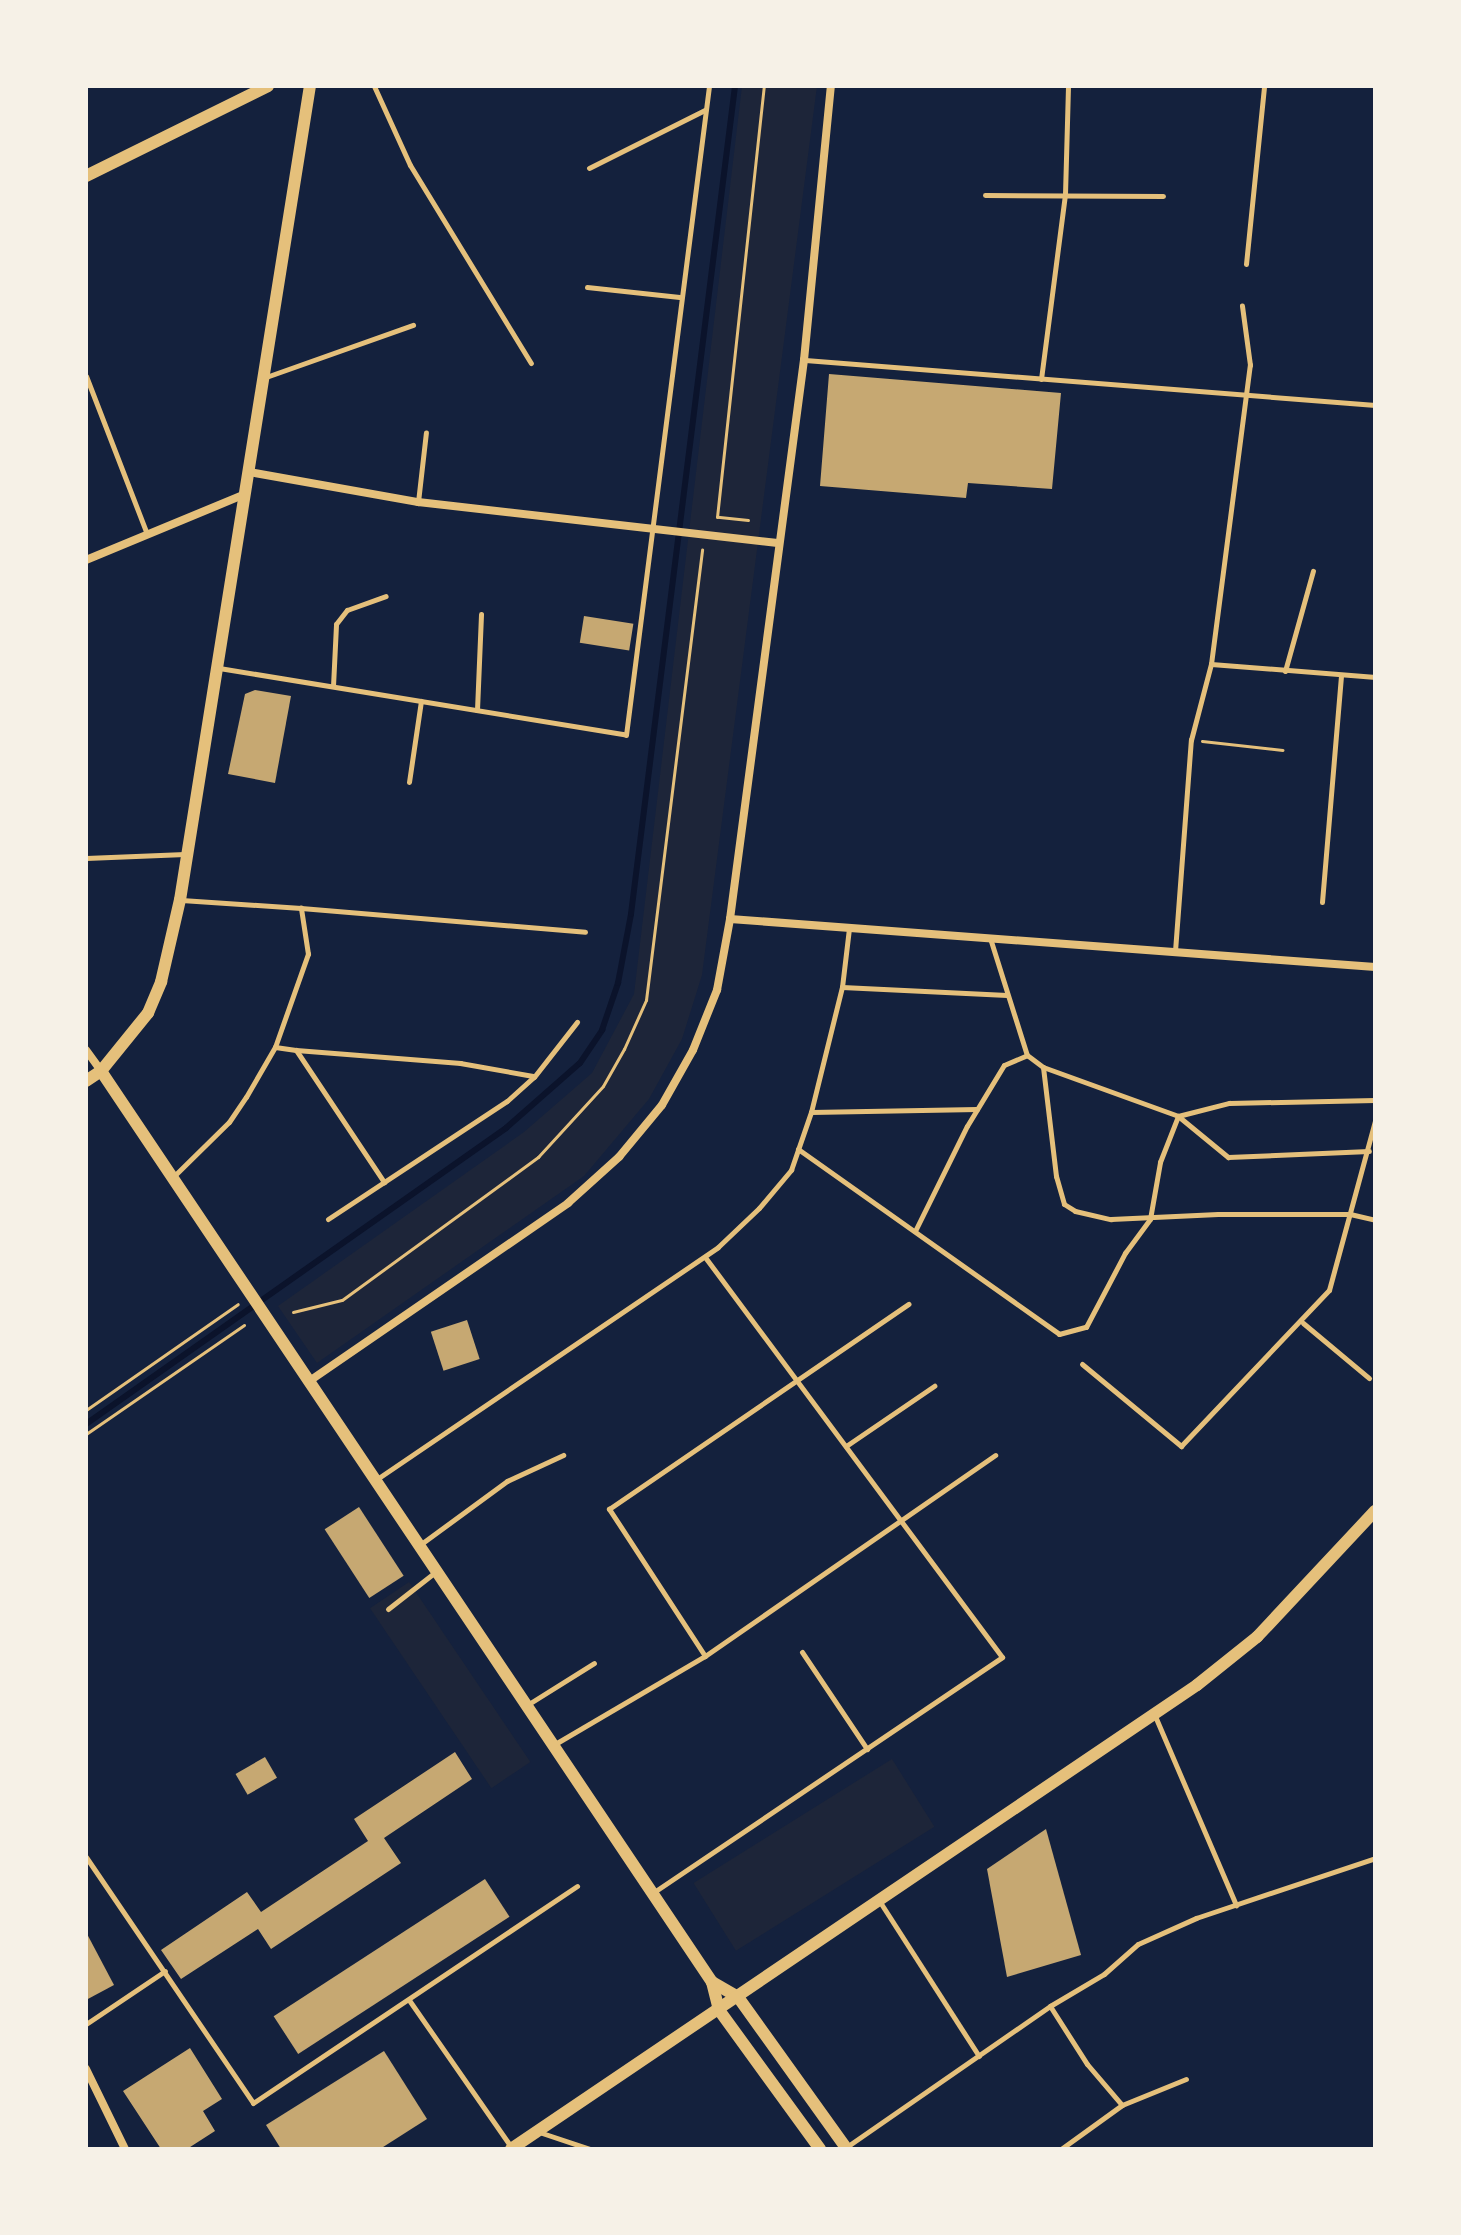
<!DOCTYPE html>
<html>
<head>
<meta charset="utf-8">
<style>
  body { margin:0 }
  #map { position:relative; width:1461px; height:2235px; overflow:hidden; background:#14213d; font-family:"Alegreya Sans",sans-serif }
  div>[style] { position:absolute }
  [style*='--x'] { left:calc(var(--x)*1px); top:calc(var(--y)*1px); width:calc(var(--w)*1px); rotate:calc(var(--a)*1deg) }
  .green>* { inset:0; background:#1d2539; transform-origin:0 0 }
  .stream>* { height:6px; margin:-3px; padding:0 3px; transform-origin:3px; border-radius:3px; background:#0b132b }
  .building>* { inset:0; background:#c6a872; transform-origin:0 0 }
  .path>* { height:3px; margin:-1.5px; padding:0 1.5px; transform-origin:1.5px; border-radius:1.5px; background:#e5c07b }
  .service>* { height:5px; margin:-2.5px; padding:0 2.5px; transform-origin:2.5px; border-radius:2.5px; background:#e5c07b }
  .minor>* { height:8px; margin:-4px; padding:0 4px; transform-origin:4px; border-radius:4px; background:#e5c07b }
  .tertiary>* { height:12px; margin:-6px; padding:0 6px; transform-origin:6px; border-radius:6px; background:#e5c07b }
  span { translate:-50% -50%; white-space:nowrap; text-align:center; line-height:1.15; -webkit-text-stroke:8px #f6f1e7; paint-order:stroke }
  .frame { position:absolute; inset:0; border:88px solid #f6f1e7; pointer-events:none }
</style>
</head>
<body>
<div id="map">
  <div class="green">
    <i style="clip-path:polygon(742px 86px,817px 86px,702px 975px,682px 1039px,649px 1099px,584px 1176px,317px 1363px,278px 1306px,524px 1132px,592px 1073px,634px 994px)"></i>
    <i style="left:409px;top:1582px;width:217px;height:47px;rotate:56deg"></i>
    <i style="left:892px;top:1759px;width:80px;height:234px;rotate:58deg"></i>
  </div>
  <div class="stream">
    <i style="--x:86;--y:1424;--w:514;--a:-35.17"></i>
    <i style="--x:506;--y:1128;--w:98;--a:-41.3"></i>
    <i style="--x:580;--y:1063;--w:40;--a:-56"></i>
    <i style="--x:602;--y:1030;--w:50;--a:-71.2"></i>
    <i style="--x:618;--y:983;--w:70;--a:-79.3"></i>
    <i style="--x:631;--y:914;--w:835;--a:-82.84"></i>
  </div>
  <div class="building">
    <i style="clip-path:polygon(829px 374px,1061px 393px,1052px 489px,968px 483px,966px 498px,820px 486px)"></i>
    <i style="left:584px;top:616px;width:50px;height:27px;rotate:9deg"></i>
    <i style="clip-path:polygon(255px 690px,291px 696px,275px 783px,228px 774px,245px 694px)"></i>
    <i style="left:467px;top:1320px;width:41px;height:38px;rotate:72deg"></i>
    <i style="left:359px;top:1507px;width:82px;height:41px;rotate:57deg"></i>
    <i style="clip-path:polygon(455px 1752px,472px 1779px,384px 1838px,401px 1863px,271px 1949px,258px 1929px,181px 1979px,161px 1950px,247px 1892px,261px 1912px,368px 1841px,354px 1819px)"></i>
    <i style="left:265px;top:1757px;width:24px;height:34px;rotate:60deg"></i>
    <i style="clip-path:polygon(1046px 1829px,1081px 1955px,1007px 1977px,987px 1869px)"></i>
    <i style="left:485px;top:1879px;width:45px;height:252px;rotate:57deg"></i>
    <i style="clip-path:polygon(86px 1932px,114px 1985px,86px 2000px)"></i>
    <i style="clip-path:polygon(190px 2048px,222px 2099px,203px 2111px,215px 2131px,187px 2149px,161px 2149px,123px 2091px)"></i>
    <i style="clip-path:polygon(384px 2051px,427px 2119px,380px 2149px,281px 2149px,266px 2125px)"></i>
  </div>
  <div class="path">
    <i style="--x:748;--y:520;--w:31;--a:-174"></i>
    <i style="--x:717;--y:517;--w:434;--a:-83.8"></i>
    <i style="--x:1202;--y:741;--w:81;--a:6.3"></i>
    <i style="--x:293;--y:1312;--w:50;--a:-13.8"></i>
    <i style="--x:342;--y:1300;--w:243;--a:-36.1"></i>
    <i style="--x:538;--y:1157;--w:96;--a:-47.5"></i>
    <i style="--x:603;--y:1086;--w:43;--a:-60.4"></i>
    <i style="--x:624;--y:1049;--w:54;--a:-65.8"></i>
    <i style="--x:646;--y:1000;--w:454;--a:-82.9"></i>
    <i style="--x:86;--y:1410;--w:185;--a:-34.9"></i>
    <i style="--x:86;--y:1434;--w:192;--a:-34.6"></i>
  </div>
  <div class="service">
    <i style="--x:374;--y:86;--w:87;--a:65.5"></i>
    <i style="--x:410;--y:165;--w:232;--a:58.6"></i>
    <i style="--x:589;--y:168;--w:130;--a:-26.6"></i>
    <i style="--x:985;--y:195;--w:178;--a:0.3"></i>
    <i style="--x:1246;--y:264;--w:179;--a:-84.2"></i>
    <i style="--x:587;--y:287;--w:93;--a:6.2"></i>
    <i style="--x:805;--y:360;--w:572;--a:4.51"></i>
    <i style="--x:86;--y:376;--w:169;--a:68.9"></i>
    <i style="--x:266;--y:377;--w:156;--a:-19.5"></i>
    <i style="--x:1041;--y:379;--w:187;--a:-82.6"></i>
    <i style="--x:1065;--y:194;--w:108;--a:-88.4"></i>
    <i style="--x:418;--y:502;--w:70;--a:-83.5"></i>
    <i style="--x:1211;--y:664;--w:165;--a:4.5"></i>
    <i style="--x:219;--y:668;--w:412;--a:9.3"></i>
    <i style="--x:626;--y:735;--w:654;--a:-82.71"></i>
    <i style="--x:1285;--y:671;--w:104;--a:-74.4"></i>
    <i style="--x:333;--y:686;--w:62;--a:-87.2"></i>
    <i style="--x:336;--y:624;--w:18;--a:-52"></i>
    <i style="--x:347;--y:610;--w:41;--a:-19.7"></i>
    <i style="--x:477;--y:710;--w:96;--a:-87.6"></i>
    <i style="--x:409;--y:782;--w:82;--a:-81.6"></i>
    <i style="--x:86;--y:858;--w:99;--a:-2.3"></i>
    <i style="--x:1322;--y:902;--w:227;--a:-85.2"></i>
    <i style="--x:301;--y:908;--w:285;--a:4.8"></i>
    <i style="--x:990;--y:938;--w:123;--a:72.5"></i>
    <i style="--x:1027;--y:1055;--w:20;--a:37"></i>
    <i style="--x:1043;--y:1067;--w:144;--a:19.9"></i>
    <i style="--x:1178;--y:1116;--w:53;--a:-14.3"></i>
    <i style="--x:1229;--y:1103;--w:146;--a:-1.2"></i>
    <i style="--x:1175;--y:951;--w:212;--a:-85.7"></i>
    <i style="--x:1191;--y:740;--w:79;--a:-75.3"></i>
    <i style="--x:1211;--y:664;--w:302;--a:-82.6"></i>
    <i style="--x:1250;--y:365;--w:60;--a:-97.7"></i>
    <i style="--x:842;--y:987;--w:165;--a:2.8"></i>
    <i style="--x:275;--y:1047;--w:21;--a:8"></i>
    <i style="--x:296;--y:1050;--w:159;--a:56.3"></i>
    <i style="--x:296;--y:1050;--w:165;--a:4.5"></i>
    <i style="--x:460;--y:1063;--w:74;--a:10.1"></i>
    <i style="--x:1043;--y:1067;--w:110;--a:83.2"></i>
    <i style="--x:1056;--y:1176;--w:29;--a:74"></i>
    <i style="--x:1064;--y:1204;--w:13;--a:32"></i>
    <i style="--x:1075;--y:1211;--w:37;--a:13"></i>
    <i style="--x:1111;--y:1219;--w:107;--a:-2.7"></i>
    <i style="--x:1218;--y:1214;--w:132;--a:0"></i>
    <i style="--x:1350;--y:1214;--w:26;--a:13"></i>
    <i style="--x:811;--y:1112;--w:166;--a:-1"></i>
    <i style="--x:798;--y:1149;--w:320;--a:35.3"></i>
    <i style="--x:1059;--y:1334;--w:28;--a:-15"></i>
    <i style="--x:1086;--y:1327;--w:84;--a:-62.2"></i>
    <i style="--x:1125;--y:1253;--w:42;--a:-53.7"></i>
    <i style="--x:1150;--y:1219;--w:58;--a:-80"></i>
    <i style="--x:1160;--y:1162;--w:49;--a:-68.6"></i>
    <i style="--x:1178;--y:1116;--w:65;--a:39.4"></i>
    <i style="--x:1228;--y:1157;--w:141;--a:-2.4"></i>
    <i style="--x:173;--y:1177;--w:78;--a:-44.5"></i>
    <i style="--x:229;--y:1122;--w:30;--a:-56"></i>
    <i style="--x:246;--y:1097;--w:58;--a:-59.9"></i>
    <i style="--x:275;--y:1047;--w:99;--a:-70.5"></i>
    <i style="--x:308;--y:954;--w:47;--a:-98.7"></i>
    <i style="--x:301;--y:908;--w:120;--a:-176.2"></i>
    <i style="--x:328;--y:1219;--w:214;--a:-33.4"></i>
    <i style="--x:507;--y:1101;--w:36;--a:-42"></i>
    <i style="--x:534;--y:1077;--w:70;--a:-52"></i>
    <i style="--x:915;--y:1231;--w:117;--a:-63.7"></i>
    <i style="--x:967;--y:1126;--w:71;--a:-58.8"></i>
    <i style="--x:1004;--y:1065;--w:25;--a:-23"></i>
    <i style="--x:1303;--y:1323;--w:86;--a:39.8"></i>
    <i style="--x:1082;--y:1364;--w:129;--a:39.6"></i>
    <i style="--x:1181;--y:1446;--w:215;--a:-46.5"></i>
    <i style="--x:1329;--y:1290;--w:175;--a:-74.8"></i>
    <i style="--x:846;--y:1446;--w:107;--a:-34.3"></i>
    <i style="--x:377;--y:1479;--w:412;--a:-34.2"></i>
    <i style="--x:718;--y:1247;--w:57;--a:-43.6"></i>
    <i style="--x:759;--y:1208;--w:50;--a:-49.9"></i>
    <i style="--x:791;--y:1170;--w:61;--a:-71"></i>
    <i style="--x:811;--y:1112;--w:129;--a:-76.1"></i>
    <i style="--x:842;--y:987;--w:59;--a:-83.2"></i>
    <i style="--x:421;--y:1544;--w:107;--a:-36.2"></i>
    <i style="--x:507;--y:1481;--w:62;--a:-24.9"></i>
    <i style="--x:388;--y:1609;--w:58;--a:-38"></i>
    <i style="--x:802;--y:1652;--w:117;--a:56.2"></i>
    <i style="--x:705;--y:1656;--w:176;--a:-123.1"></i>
    <i style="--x:609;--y:1509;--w:363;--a:-34.4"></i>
    <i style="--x:527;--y:1705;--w:79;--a:-32.1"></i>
    <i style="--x:1155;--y:1716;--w:206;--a:66.8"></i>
    <i style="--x:555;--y:1744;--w:174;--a:-30.4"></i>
    <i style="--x:705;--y:1656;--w:353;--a:-34.7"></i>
    <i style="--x:86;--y:1857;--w:297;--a:55.8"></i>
    <i style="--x:253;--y:2103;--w:390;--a:-33.8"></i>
    <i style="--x:654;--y:1892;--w:420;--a:-34"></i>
    <i style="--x:1002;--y:1657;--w:498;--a:-126.6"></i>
    <i style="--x:880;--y:1902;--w:183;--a:57.3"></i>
    <i style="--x:409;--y:2000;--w:179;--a:55.2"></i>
    <i style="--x:1050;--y:2006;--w:63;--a:-30.7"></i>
    <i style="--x:1104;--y:1974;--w:45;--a:-41.4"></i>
    <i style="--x:1138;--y:1944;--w:64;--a:-24.1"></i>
    <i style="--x:1196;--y:1918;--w:189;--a:-18.5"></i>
    <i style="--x:86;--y:2024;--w:95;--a:-33.9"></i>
    <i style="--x:539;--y:2132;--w:54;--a:18.4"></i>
    <i style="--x:845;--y:2148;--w:249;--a:-34.7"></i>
    <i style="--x:1050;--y:2006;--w:69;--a:57.5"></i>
    <i style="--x:1087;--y:2064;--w:54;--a:49.5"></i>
    <i style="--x:1061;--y:2149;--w:75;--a:-35.8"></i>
    <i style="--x:1122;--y:2105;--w:69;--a:-22.1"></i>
  </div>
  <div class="minor">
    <i style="--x:249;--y:472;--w:172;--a:10.1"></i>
    <i style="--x:418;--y:502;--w:362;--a:6.5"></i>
    <i style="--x:86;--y:560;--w:172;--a:-22.5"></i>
    <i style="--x:730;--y:919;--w:647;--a:4.26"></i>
    <i style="--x:86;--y:1050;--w:26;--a:54"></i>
    <i style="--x:308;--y:1382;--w:316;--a:-34.5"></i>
    <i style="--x:568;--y:1203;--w:69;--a:-42"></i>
    <i style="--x:619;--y:1157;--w:67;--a:-50.4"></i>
    <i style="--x:662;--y:1105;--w:63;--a:-60.6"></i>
    <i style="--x:693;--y:1050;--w:65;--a:-68.2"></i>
    <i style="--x:717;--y:990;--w:72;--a:-79.6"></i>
    <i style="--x:730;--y:919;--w:564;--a:-82.46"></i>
    <i style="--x:804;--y:360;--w:275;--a:-84.4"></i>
    <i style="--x:86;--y:2069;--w:89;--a:64"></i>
  </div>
  <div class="tertiary">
    <i style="--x:86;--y:176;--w:203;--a:-26.3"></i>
    <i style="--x:101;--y:1071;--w:1097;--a:56.15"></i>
    <i style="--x:712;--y:1982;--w:29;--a:76"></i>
    <i style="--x:719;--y:2010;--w:172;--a:54"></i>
    <i style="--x:86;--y:1081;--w:18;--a:-34"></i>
    <i style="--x:101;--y:1071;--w:75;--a:-51"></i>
    <i style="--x:148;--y:1013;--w:34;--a:-67"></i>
    <i style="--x:161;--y:982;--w:84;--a:-77"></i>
    <i style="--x:180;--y:900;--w:824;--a:-80.93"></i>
    <i style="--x:712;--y:1982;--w:30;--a:30"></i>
    <i style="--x:738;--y:1997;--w:187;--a:54.4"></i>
    <i style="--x:511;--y:2149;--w:828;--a:-34.07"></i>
    <i style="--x:1197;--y:1685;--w:77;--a:-38.7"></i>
    <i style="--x:1257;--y:1637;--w:173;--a:-46.9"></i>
  </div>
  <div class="frame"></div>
</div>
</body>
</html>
